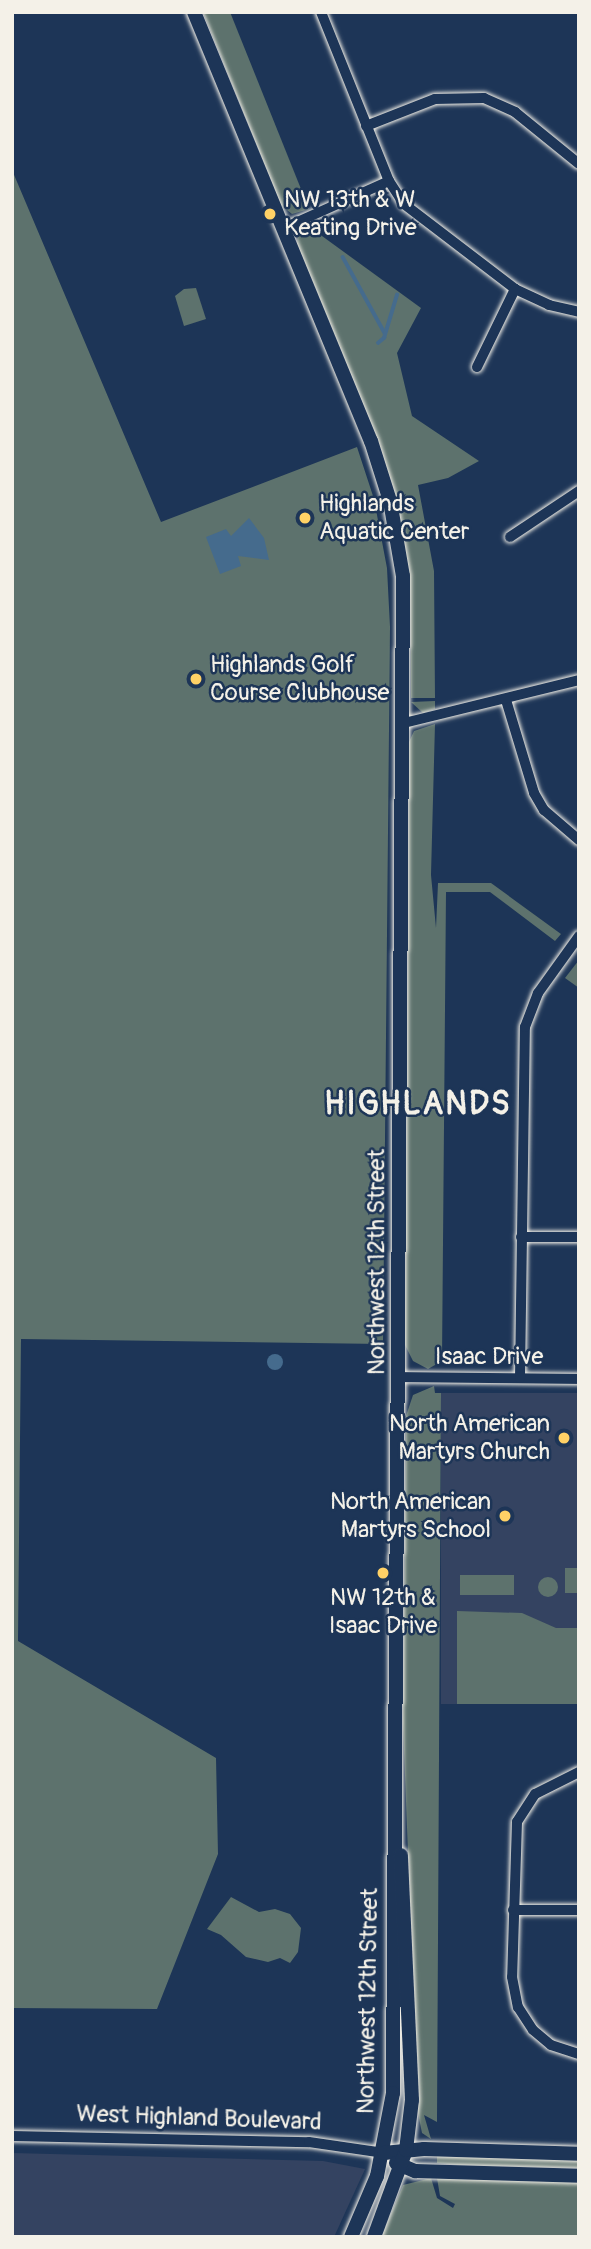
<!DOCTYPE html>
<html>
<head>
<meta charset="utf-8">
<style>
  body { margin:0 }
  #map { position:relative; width:591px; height:2249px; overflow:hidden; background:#1d3557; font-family:Pangolin,sans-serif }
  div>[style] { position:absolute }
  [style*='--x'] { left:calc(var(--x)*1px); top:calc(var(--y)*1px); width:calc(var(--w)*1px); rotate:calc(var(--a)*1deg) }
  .built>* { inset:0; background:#344361; transform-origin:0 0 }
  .green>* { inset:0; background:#5d726d; transform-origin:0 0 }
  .round { border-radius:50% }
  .water>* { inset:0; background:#456b8d }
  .stream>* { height:3.5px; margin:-1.75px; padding:0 1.75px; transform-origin:1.75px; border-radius:1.75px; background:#456b8d }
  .roads { filter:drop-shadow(0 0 2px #f4f1e8) drop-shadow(0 0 2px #f4f1e8) }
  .minor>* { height:10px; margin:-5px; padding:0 5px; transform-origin:5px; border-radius:5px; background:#1d3557 }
  .secondary>* { height:14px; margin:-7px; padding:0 7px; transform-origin:7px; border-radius:7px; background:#1d3557 }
  .dots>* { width:19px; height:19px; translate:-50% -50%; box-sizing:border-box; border:4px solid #1d3557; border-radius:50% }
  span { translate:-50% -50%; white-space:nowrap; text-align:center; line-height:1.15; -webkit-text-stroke:5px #1d3557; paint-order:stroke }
  .poi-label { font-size:24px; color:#f4f1e8 }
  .left { translate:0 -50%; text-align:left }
  .right { translate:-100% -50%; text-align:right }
  .street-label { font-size:24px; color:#f4f1e8 }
  .district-label { font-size:32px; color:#f4f1e8; font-weight:700; letter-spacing:2px }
  .frame { position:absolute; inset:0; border:14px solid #f4f1e8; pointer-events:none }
</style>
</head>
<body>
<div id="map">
  <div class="built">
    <i style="left:441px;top:1393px;width:138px;height:311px"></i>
    <i style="clip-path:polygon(12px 2153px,323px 2161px,365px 2169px,334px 2237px,12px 2237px)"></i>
  </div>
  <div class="green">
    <i style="clip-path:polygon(203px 12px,230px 12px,309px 209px,292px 214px,281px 205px)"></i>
    <i style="clip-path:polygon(12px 170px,161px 522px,357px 447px,374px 499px,387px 568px,390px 627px,383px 1344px,21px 1339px,18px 1641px,216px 1758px,218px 1854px,157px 2009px,12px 2008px)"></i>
    <i style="clip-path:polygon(314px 221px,322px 236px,421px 308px,397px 353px,412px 416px,479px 461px,448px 478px,418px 485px,434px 571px,435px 698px,411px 698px,410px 586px,397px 503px,383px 456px,297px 244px,298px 231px)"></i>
    <i style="clip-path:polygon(196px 288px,206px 319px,184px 326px,175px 296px,184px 289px)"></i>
    <i style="clip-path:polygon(435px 701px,435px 709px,423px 713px,411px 702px)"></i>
    <i style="clip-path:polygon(435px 724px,431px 875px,436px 928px,438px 883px,491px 883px,561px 934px,555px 941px,490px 892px,446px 892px,442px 1361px,428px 1369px,413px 1361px,405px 1345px,409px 742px,414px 731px)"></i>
    <i style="clip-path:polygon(579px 960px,579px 988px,565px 978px)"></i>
    <i style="clip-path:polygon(434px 1386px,435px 1393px,441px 1393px,437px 2122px,424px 2115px,431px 2139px,422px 2133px,418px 2113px,403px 1723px,406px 1416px,413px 1395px)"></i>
    <i style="left:565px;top:1568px;width:14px;height:25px"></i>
    <i style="left:514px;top:1575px;width:20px;height:54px;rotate:90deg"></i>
    <i class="round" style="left:538px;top:1577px;width:20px;height:20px"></i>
    <i style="clip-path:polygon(457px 1611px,522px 1613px,556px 1628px,579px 1628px,579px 1704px,457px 1704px)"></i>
    <i style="clip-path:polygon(231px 1897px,259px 1912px,275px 1909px,290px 1914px,301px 1928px,298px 1952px,290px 1963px,280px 1958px,268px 1962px,246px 1957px,221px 1935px,207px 1929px)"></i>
    <i style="clip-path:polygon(437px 2156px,579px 2160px,579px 2168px,460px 2165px,437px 2163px)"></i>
    <i style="clip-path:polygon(431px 2178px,437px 2198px,453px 2208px,455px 2204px,440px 2196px,437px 2178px,579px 2182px,579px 2237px,381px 2237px,403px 2185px)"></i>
  </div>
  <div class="water">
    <i style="clip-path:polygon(249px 518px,264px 538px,269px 560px,238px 556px,241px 566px,220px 574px,206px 537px,226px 529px,231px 536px)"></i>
    <i class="round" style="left:267px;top:1354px;width:16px;height:16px"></i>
  </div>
  <div class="stream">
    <i style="--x:343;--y:257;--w:87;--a:61.1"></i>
    <i style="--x:378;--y:343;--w:8;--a:-40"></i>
    <i style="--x:384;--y:338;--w:45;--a:-73.2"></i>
  </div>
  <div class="roads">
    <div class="minor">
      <i style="--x:321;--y:12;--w:182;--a:68.1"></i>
      <i style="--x:389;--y:181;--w:27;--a:57"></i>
      <i style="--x:404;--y:204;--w:140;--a:37.4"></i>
      <i style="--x:515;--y:289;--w:38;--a:25"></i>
      <i style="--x:549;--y:305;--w:31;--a:13"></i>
      <i style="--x:366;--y:126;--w:74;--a:-21.4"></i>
      <i style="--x:435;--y:99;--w:49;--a:-1.2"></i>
      <i style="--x:484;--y:98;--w:34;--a:24"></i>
      <i style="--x:515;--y:112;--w:82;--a:39.1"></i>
      <i style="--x:284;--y:228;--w:115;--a:-24.1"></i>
      <i style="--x:477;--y:367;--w:87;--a:-64"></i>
      <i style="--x:510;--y:537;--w:83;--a:-33.7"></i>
      <i style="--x:506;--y:700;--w:97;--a:73.2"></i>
      <i style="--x:534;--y:793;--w:20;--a:60"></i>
      <i style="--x:544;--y:810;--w:46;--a:40.6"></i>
      <i style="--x:404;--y:723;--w:180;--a:-13.8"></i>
      <i style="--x:521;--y:1237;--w:58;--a:0"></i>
      <i style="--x:398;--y:1377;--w:181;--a:0.6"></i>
      <i style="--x:520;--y:1378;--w:351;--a:-89.2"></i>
      <i style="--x:525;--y:1027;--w:36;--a:-69"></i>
      <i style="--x:538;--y:993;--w:70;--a:-54.3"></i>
      <i style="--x:579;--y:1772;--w:49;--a:153.4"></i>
      <i style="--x:535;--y:1794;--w:33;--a:123"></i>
      <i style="--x:517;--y:1822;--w:155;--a:91.8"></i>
      <i style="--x:512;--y:1977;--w:31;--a:79"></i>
      <i style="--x:518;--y:2007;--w:27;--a:57"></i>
      <i style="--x:533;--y:2030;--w:23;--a:40"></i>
      <i style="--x:551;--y:2045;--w:29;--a:18"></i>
      <i style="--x:513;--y:1910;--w:66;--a:0"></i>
      <i style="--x:12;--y:2136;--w:297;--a:1.2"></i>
      <i style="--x:309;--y:2142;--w:76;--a:8.3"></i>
    </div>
    <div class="secondary">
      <i style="--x:194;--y:12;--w:464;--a:67.6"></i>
      <i style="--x:371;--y:441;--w:63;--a:72.4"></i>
      <i style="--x:390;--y:501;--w:76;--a:80.2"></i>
      <i style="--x:403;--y:576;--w:1517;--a:90.38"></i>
      <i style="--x:393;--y:2093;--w:85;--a:100.9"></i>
      <i style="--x:377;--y:2176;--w:66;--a:113.1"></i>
      <i style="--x:384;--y:2153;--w:40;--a:-5.7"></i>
      <i style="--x:424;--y:2149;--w:155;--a:1.8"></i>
      <i style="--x:396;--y:2163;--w:21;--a:23"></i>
      <i style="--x:415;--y:2171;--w:164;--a:1.7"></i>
      <i style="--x:374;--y:2237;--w:93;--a:-69.8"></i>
      <i style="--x:406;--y:2150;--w:50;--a:-83.2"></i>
      <i style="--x:412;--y:2100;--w:245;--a:-92.6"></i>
    </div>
  </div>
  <div class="dots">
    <i style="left:270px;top:214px;background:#ffd166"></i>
    <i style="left:305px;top:518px;background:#ffd166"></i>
    <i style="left:196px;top:679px;background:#ffd166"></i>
    <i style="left:564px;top:1438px;background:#ffd166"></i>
    <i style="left:505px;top:1516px;background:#ffd166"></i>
    <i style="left:383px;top:1573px;background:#ffd166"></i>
  </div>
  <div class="poi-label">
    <span class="left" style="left:284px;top:214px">NW 13th &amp; W<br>Keating Drive</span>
    <span class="left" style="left:319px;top:518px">Highlands<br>Aquatic Center</span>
    <span class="left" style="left:210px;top:679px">Highlands Golf<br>Course Clubhouse</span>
    <span class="right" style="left:550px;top:1438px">North American<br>Martyrs Church</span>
    <span class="right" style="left:491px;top:1516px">North American<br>Martyrs School</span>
    <span style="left:383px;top:1612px">NW 12th &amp;<br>Isaac Drive</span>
  </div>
  <div class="street-label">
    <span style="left:377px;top:1262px;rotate:-90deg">Northwest 12th Street</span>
    <span style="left:489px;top:1357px">Isaac Drive</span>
    <span style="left:368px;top:2001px;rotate:-89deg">Northwest 12th Street</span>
    <span style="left:199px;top:2118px;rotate:2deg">West Highland Boulevard</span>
  </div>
  <div class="district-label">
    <span style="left:418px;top:1104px">HIGHLANDS</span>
  </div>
  <div class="frame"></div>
</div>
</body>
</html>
